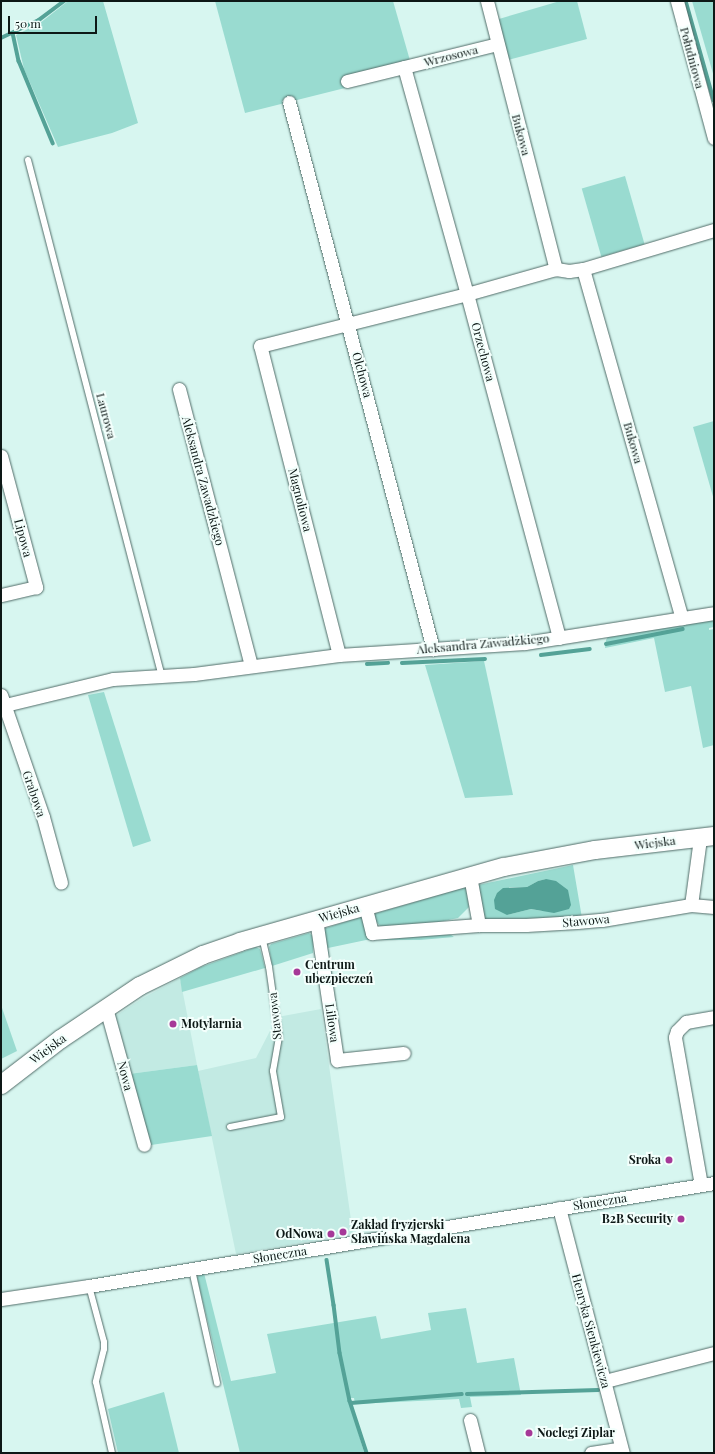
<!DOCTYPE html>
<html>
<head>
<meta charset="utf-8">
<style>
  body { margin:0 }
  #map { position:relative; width:715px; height:1454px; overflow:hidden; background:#d7f6f0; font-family:"Playfair Display",serif }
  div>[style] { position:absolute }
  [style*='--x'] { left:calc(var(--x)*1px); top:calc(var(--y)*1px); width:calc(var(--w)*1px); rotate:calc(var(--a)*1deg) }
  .built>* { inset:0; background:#c2eae3 }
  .green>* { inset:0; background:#99dbd0; transform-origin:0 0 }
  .water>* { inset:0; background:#54a297 }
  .stream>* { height:3.5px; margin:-1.75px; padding:0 1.75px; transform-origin:1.75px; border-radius:1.75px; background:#54a297 }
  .roads { filter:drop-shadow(0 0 1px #516c68) drop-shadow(0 0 1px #516c68) }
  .lane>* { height:6px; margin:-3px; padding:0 3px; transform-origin:3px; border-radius:3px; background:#fff }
  .street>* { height:13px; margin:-6.5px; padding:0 6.5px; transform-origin:6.5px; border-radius:6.5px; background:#fff }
  .secondary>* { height:18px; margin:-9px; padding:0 9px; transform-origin:9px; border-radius:9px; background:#fff }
  .dots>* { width:11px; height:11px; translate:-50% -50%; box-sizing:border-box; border:2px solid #f3fffc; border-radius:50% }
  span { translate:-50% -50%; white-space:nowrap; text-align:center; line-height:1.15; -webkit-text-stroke:4px #f3fffc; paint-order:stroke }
  .street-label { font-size:12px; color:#0d1816 }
  .poi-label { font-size:12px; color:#0d1816; font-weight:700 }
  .left { translate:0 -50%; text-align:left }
  .right { translate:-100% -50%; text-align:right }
  .frame { position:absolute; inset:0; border:2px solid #0d1816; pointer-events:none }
  .scale { position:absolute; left:8px; top:16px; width:89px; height:18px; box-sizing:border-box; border:2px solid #0d1816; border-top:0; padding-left:5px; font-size:12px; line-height:14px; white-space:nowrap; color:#0d1816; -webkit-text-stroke:3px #f3fffc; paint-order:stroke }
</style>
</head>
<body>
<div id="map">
  <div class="built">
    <i style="clip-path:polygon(180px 978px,197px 1065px,129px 1074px,114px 1017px,143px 998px)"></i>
    <i style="clip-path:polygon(321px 1009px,353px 1234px,236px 1254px,198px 1071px,256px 1058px,273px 1025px,272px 1018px)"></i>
  </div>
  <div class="green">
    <i style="clip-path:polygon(68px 1px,103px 1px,138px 123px,112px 133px,58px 147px,24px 69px,16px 35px,40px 23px)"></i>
    <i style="clip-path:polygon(215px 1px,393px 1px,413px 71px,245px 113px)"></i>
    <i style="clip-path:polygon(560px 1px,577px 1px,587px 39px,508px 60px,499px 19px)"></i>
    <i style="clip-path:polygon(692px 1px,714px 1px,714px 77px)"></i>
    <i style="left:625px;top:176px;width:71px;height:45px;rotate:74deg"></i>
    <i style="clip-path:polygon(714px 421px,714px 500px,693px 427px)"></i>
    <i style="clip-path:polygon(714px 618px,714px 627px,709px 628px,709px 630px,714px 629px,714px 745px,703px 748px,691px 686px,665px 692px,654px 638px,605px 648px,606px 640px,609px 635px)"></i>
    <i style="clip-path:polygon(484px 661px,513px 795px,465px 798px,425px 665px)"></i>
    <i style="clip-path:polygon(104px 692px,151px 841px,133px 847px,88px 695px)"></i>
    <i style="clip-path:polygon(evenodd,573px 865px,582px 918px,486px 919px,482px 917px,477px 889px,478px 885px,573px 865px,546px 879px,542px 911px,531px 909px,507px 915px,509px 887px,527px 887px,538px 881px,546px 879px)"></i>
    <i style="clip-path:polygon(466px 887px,469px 907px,458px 918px,439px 922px,381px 927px,370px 915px)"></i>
    <i style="clip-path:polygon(363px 916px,367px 935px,447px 932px,454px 937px,420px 940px,366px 940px,328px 948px,342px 1051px,323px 929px)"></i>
    <i style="clip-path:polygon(309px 933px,313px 936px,313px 953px,272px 966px,269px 947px,271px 944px)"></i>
    <i style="clip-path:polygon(256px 947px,260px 949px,265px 968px,182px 992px,180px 978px,201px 967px)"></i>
    <i style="clip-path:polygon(1px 1005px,17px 1051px,1px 1059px)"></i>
    <i style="clip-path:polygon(197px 1065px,212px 1136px,151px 1145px,129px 1074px)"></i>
    <i style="clip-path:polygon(204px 1273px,231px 1381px,276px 1373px,267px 1334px,376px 1316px,381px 1339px,431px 1330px,428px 1313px,466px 1308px,477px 1363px,514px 1358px,521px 1395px,470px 1397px,472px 1407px,461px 1408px,459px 1399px,355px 1404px,354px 1398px,348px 1398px,364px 1452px,363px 1453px,240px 1453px,198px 1282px,197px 1277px)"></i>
    <i style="clip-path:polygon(164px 1392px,179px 1453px,118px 1453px,108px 1409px)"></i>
  </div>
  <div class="water">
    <i style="clip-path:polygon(546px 879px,556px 881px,568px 890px,571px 905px,569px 909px,554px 913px,531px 909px,507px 915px,495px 909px,494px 900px,497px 893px,503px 888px,527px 887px,538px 881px)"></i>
  </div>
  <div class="stream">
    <i style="--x:686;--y:1;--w:103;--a:74.2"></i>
    <i style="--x:13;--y:33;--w:29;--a:78"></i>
    <i style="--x:19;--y:61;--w:89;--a:67.5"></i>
    <i style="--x:1;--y:38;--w:42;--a:-25.3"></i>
    <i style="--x:39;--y:20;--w:31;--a:-37"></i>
    <i style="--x:606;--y:644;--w:78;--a:-11"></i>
    <i style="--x:541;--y:655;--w:49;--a:-7"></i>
    <i style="--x:402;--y:663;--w:83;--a:-2.8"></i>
    <i style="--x:367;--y:664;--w:21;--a:-3"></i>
    <i style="--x:327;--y:1260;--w:46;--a:81.2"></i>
    <i style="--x:334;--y:1305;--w:48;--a:82.9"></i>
    <i style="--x:340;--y:1353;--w:49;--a:78.2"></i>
    <i style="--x:350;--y:1401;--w:55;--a:71.9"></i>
    <i style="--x:467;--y:1394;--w:131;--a:-1.7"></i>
    <i style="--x:351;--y:1403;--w:111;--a:-4.6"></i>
  </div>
  <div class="roads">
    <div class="lane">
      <i style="--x:28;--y:160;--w:534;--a:75.47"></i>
      <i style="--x:230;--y:1127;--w:52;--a:-11.1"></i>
      <i style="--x:281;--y:1117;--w:47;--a:-99.9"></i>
      <i style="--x:273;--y:1071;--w:34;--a:-80"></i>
      <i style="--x:279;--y:1038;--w:72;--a:-98"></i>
      <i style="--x:269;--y:967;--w:31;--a:-103"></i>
      <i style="--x:192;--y:1270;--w:116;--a:77.5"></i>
      <i style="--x:89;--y:1286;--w:58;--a:75"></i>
      <i style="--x:104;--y:1342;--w:7;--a:90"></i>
      <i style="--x:104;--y:1349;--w:34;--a:104"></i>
      <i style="--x:96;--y:1382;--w:73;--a:77.3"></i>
    </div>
    <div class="street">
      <i style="--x:487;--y:1;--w:277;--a:75.6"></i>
      <i style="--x:677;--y:1;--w:142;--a:74.9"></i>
      <i style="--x:404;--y:67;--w:236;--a:74.5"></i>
      <i style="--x:467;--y:294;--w:356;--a:75"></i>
      <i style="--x:347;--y:81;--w:155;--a:-13.8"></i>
      <i style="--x:289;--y:102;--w:566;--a:75.25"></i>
      <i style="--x:583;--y:269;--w:363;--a:74.2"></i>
      <i style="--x:179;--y:389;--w:286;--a:75.4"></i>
      <i style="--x:1;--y:456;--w:136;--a:75"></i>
      <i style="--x:36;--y:587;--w:36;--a:167"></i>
      <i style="--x:339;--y:655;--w:319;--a:-104.3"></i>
      <i style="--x:260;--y:346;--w:213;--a:-14.1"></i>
      <i style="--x:467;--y:294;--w:92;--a:-15.7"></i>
      <i style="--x:556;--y:269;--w:13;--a:9"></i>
      <i style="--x:569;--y:271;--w:14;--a:-8"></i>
      <i style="--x:583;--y:269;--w:137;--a:-16.6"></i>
      <i style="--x:1;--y:695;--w:129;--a:71"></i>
      <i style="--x:43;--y:817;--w:68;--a:74.7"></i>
      <i style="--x:1;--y:706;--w:115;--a:-13.6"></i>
      <i style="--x:113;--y:679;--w:81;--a:-3.5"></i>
      <i style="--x:194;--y:674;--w:146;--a:-7.5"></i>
      <i style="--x:339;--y:655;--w:186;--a:-3.7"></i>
      <i style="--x:525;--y:643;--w:191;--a:-9"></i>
      <i style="--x:470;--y:876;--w:50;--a:79.6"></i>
      <i style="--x:479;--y:925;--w:47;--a:0"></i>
      <i style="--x:526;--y:925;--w:51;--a:-3.4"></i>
      <i style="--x:577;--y:922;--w:25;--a:-5"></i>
      <i style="--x:602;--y:920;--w:90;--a:-9.6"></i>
      <i style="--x:691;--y:905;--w:23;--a:5"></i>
      <i style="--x:365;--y:905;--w:29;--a:76"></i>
      <i style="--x:372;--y:933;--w:107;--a:-4.3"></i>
      <i style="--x:691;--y:905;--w:68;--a:-82.3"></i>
      <i style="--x:316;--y:919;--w:143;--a:81.5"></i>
      <i style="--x:337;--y:1060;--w:67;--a:-6"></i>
      <i style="--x:106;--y:1008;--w:142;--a:74.5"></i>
      <i style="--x:701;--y:1185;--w:150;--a:-100"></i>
      <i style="--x:675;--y:1037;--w:6;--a:-72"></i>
      <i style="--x:677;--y:1031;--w:13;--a:-45"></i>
      <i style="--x:686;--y:1022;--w:28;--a:-10"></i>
      <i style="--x:559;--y:1208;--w:253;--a:75.4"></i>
      <i style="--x:1;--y:1299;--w:89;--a:-8.4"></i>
      <i style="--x:89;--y:1286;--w:633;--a:-9.36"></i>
      <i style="--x:605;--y:1381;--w:113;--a:-14.4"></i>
      <i style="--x:470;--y:1420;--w:34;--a:76"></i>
      <i style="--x:591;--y:1453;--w:30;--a:-9"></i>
    </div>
    <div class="secondary">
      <i style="--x:1;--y:1085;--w:76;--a:-37.5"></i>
      <i style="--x:61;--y:1039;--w:95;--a:-33.9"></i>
      <i style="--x:140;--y:986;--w:70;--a:-26.2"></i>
      <i style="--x:203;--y:955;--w:39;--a:-19"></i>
      <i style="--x:240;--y:942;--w:274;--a:-15.9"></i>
      <i style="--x:504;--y:867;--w:93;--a:-10.6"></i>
      <i style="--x:595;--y:850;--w:120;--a:-6.7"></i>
    </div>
  </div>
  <div class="dots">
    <i style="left:297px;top:972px;background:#a63998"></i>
    <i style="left:173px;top:1024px;background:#a63998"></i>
    <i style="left:669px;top:1160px;background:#a63998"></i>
    <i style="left:681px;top:1219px;background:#a63998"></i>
    <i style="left:343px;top:1232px;background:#a63998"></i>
    <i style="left:331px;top:1234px;background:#a63998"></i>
    <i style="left:529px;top:1433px;background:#a63998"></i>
  </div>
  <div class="street-label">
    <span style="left:451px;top:56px;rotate:-14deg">Wrzosowa</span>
    <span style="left:692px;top:58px;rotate:75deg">Południowa</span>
    <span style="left:521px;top:135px;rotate:75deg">Bukowa</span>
    <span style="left:483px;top:352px;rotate:75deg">Orzechowa</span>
    <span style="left:362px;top:375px;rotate:75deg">Olchowa</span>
    <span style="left:106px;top:416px;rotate:75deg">Laurowa</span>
    <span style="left:633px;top:443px;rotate:74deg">Bukowa</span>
    <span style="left:203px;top:481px;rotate:75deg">Aleksandra Zawadzkiego</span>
    <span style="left:300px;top:500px;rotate:76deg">Magnoliowa</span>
    <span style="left:23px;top:538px;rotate:75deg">Lipowa</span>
    <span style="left:483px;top:644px;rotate:-5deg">Aleksandra Zawadzkiego</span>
    <span style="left:34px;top:794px;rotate:71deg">Grabowa</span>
    <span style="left:655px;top:843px;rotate:-7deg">Wiejska</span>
    <span style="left:339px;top:913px;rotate:-16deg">Wiejska</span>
    <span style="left:586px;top:921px;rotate:-5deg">Stawowa</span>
    <span style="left:275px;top:1016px;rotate:-96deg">Stawowa</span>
    <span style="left:332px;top:1023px;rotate:82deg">Liliowa</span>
    <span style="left:48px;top:1049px;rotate:-36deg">Wiejska</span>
    <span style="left:125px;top:1076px;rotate:75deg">Nowa</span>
    <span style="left:600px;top:1202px;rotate:-9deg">Słoneczna</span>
    <span style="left:280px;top:1255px;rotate:-9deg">Słoneczna</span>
    <span style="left:591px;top:1331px;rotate:75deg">Henryka Sienkiewicza</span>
  </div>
  <div class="poi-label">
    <span class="left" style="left:305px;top:972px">Centrum<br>ubezpieczeń</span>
    <span class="left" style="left:181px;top:1024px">Motylarnia</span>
    <span class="right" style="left:661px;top:1160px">Sroka</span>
    <span class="right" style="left:673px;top:1219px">B2B Security</span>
    <span class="left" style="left:351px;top:1232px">Zakład fryzjerski<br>Sławińska Magdalena</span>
    <span class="right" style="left:323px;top:1234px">OdNowa</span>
    <span class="left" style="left:537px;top:1433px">Noclegi Ziplar</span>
  </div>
  <div class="frame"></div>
  <div class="scale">50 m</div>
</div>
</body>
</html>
